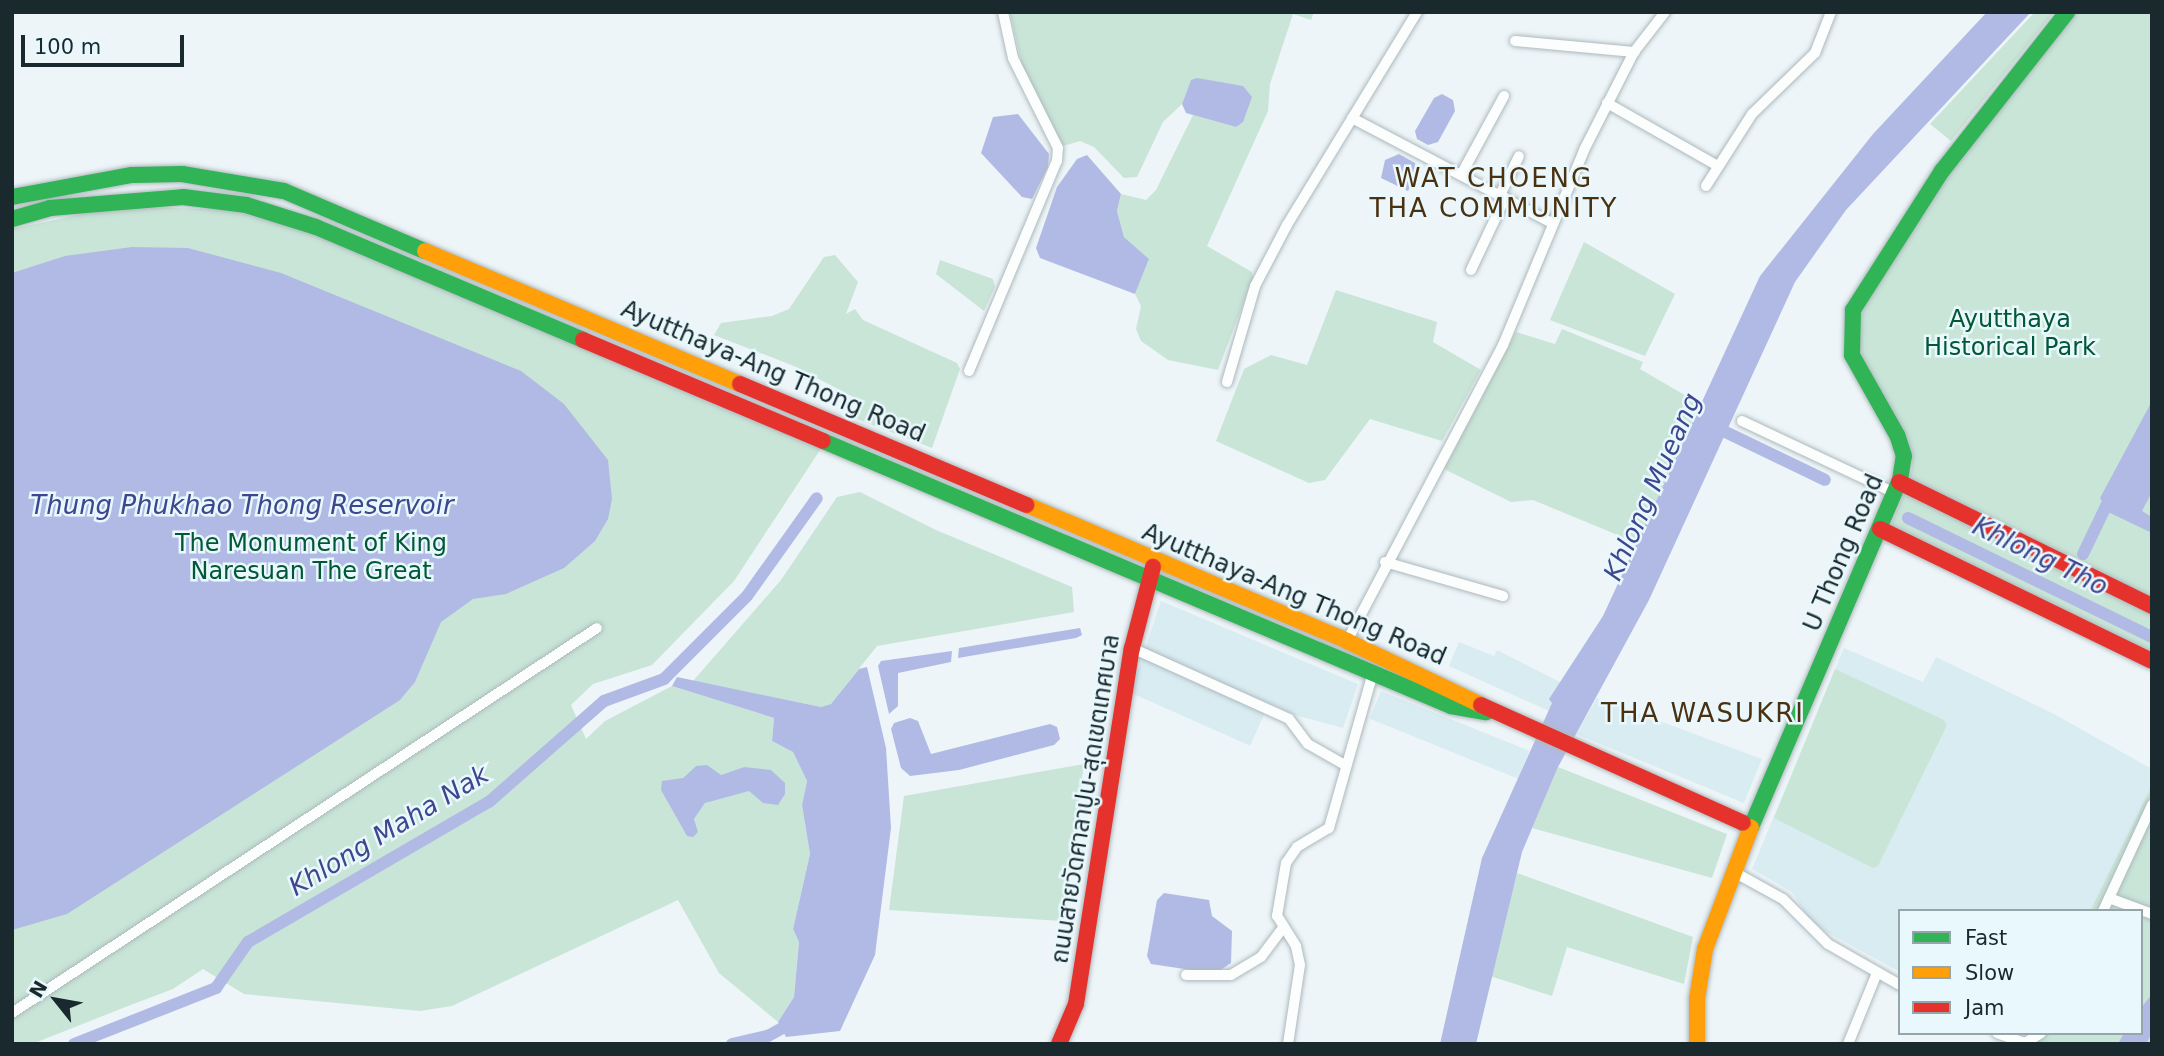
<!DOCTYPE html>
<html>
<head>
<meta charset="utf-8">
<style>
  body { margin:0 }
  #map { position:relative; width:2164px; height:1056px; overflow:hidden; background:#edf5f8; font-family:"DejaVu Sans","Noto Sans Thai",sans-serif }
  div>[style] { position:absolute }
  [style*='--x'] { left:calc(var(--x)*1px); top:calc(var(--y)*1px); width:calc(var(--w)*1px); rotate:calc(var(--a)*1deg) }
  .built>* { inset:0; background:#d8ecf2; transform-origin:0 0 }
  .green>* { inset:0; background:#c8e5d7 }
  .water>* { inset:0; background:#b1bae5 }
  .canal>* { height:12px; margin:-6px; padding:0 6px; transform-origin:6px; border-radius:6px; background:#b1bae5 }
  .roads { filter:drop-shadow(0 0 2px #aeb9bd) drop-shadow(0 0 2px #aeb9bd) }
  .street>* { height:10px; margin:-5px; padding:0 5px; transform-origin:5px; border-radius:5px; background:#fcfefe }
  .fast>* { height:16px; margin:-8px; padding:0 8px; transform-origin:8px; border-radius:8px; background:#30b455 }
  .slow>* { height:16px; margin:-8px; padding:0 8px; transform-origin:8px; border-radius:8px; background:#ff9f0a }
  .jam>* { height:16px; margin:-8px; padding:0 8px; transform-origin:8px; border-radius:8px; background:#e5322d }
  span { translate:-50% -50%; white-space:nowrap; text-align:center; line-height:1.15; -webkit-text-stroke:5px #e8f8fd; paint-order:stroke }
  .park-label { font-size:24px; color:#025834 }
  .street-label { font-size:24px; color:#19292d }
  .neighbourhood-label { font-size:26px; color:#4c3111; letter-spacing:2px }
  .water-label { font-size:26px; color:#3f468e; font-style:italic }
  .frame { position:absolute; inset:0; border:14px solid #19292d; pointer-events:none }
  .legend { position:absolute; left:1898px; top:909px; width:245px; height:126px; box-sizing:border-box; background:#e8f8fd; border:2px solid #95a5aa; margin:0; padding:9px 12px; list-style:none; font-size:21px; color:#19292d }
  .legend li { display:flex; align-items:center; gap:14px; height:35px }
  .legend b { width:35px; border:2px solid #95a5aa }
  .north { position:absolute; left:21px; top:965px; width:70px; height:70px; -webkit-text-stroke:5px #e8f8fd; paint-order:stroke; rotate:301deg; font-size:19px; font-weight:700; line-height:28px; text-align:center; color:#19292d }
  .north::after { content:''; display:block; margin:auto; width:24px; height:32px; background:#19292d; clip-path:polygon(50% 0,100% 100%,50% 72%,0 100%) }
  .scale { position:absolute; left:21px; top:35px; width:163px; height:32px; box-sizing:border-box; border:4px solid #19292d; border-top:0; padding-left:9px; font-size:21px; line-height:24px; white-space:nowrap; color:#19292d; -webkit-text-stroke:5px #e8f8fd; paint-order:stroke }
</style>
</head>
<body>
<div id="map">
  <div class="built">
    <i style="clip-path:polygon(1161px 601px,1358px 684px,1343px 728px,1295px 715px,1145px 649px)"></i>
    <i style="clip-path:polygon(1459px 642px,1494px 656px,1497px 650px,1560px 682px,1549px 711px,1449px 666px)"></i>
    <i style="clip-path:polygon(1844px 648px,1923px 682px,1936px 657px,2054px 714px,2152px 769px,2152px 785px,2090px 911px,1900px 911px,1900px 972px,1825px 931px,1809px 919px,1792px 892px,1752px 869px)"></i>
    <i style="left:1144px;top:657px;width:133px;height:38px;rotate:24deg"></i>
    <i style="left:1381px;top:691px;width:160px;height:30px;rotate:22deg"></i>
    <i style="clip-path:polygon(1597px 698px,1762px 759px,1744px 803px,1576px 734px)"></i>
  </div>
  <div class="green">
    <i style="clip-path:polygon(1010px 12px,1314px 12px,1311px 20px,1293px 14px,1270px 84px,1268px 111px,1207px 246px,1252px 272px,1253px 278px,1218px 370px,1168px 360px,1141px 341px,1136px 329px,1141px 306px,1135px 294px,1149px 259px,1124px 237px,1117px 211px,1121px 194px,1146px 200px,1156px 190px,1193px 115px,1236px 127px,1243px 86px,1191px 80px,1182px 104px,1163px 122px,1137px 177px,1124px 178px,1094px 147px,1080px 141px,1063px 146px,1022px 65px)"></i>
    <i style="clip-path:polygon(2035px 12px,2054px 12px,1951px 141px,1930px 124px)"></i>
    <i style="clip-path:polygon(2074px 12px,2152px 12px,2152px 656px,1890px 528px,1912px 469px,1909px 452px,1860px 356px,1857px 335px,1859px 314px,1869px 290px,1947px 173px)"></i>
    <i style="clip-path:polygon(evenodd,120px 206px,230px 210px,315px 233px,822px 447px,734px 581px,652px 665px,593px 684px,571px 705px,586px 739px,605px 721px,672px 686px,774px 718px,772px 741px,793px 752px,807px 781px,802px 805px,810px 854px,793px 929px,799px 942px,794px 997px,778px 1022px,719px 973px,678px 900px,452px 1006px,420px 1011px,244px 994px,203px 969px,173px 989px,128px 1006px,32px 1044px,12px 1044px,12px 229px,120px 206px,696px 766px,721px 775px,744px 767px,763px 803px,750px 791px,734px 791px,705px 803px,694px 819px,698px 832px,683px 778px,696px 766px)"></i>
    <i style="clip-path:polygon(1584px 242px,1675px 294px,1645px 356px,1550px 320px)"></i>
    <i style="clip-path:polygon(835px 255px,858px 282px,846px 314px,855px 309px,863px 320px,957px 363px,960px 369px,932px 448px,857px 419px,857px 399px,794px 366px,714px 335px,721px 323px,772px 316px,789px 309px,824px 257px)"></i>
    <i style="clip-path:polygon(940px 260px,993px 279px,995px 287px,984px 311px,936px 274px)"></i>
    <i style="clip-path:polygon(1336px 290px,1437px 322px,1433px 342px,1481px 370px,1442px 441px,1370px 419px,1325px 480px,1309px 483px,1216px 441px,1244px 369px,1271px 355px,1307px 365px)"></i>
    <i style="clip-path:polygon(1562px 329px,1643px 362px,1640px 369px,1700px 404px,1637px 543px,1533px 500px,1511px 502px,1444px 469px,1516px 332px,1555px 344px)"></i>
    <i style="clip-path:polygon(860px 492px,936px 530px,1072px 587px,1074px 612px,877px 646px,831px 704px,821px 707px,693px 681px,781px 580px,837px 497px)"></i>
    <i style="clip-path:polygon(1835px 669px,1944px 720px,1947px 725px,1878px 866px,1873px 868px,1774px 818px)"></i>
    <i style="clip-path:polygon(1084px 764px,1061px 921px,889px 910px,904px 796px)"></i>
    <i style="clip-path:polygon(1558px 767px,1727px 834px,1712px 878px,1532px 828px)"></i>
    <i style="clip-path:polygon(2152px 785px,2152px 1044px,2033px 1044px,2031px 1033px,2141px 1033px,2141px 911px,2090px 911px)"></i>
    <i style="clip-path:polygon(1517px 873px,1693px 937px,1684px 984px,1567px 947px,1552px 996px,1490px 976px)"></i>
  </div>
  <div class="water">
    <i style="clip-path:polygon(1987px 12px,2031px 12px,1846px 210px,1795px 282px,1649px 600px,1558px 767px,1522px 852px,1476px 1044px,1440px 1044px,1482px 858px,1552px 703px,1549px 699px,1603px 616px,1760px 276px,1873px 134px)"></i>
    <i style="clip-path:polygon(1197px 78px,1243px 86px,1252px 97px,1243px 122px,1236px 127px,1186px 113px,1182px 104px,1191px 80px)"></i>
    <i style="clip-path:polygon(1442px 94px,1453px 100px,1455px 111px,1438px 142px,1428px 145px,1417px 139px,1415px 131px,1434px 98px)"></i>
    <i style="clip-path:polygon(1018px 114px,1049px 154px,1048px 167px,1032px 199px,1022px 197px,981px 153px,993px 117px)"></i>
    <i style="clip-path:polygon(1399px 154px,1415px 163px,1418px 172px,1408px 191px,1381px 178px,1385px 160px)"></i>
    <i style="clip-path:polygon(1087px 155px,1121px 194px,1117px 211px,1124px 237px,1149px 259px,1135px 294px,1040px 258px,1036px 248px,1057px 187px,1077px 159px)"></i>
    <i style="clip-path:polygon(132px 247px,188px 248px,281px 273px,521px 371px,564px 404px,608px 460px,612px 499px,608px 519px,595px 541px,564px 568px,506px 594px,473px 599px,441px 622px,415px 682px,400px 700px,67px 914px,12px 930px,12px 273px,65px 256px)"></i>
    <i style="clip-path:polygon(2152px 401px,2152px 492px,2142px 511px,2152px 517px,2152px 533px,2108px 512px,2100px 498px)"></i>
    <i style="clip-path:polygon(1080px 628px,1082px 635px,1076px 638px,958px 658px,959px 648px)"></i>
    <i style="clip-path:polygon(952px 651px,951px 662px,898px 673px,898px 706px,889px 714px,878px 666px,881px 661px)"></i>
    <i style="clip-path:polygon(867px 667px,886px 748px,891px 828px,875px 955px,840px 1031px,786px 1037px,778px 1022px,794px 997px,799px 942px,793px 929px,810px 854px,802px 805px,807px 781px,793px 752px,772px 741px,774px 718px,672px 686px,677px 677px,821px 707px,831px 704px,859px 669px)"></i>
    <i style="clip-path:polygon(910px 718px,918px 721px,931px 754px,1050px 724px,1057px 727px,1060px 739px,1054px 745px,959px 770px,910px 776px,901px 768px,891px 729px,894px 723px)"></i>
    <i style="clip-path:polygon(707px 765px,721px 775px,744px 767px,771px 770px,785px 783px,785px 794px,778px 805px,763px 803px,749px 791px,705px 803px,694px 819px,698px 832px,693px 837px,687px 836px,661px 790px,662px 781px,683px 778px,696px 766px)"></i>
    <i style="clip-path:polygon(1164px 893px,1209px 900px,1212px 916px,1232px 931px,1231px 963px,1219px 971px,1198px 971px,1151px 964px,1147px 956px,1157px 900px)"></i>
    <i style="clip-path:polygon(2152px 994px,2152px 1033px,2146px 1044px,2118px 1044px,2124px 1033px,2141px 1033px,2141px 1008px)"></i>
  </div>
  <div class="canal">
    <i style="--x:1713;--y:426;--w:124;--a:25.7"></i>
    <i style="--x:1908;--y:518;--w:271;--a:26"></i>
    <i style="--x:2083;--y:554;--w:62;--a:-64.3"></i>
    <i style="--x:74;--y:1044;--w:153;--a:-21.5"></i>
    <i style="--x:216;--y:988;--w:56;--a:-55.2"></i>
    <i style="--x:248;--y:942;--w:279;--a:-30.2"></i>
    <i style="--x:489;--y:802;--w:153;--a:-41.3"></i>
    <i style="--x:604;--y:701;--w:64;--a:-20.1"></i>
    <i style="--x:664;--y:679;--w:117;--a:-45"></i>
    <i style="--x:747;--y:596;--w:120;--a:-54.5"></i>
    <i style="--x:732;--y:1044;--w:37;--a:-13"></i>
    <i style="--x:768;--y:1036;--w:31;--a:-29"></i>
  </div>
  <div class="roads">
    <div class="street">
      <i style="--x:1515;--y:41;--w:120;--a:5.3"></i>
      <i style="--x:1607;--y:103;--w:128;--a:29.6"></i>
      <i style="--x:1352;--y:118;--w:226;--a:27.7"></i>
      <i style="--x:1461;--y:175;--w:90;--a:-61.4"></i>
      <i style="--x:1706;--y:186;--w:85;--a:-57.4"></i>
      <i style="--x:1752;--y:114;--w:88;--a:-44.1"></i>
      <i style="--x:1815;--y:53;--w:44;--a:-68.7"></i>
      <i style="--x:1500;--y:195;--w:43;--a:-64"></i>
      <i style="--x:1471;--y:270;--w:80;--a:-64.7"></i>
      <i style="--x:969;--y:371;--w:228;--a:-67.3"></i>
      <i style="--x:1057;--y:161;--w:13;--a:-86"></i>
      <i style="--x:1058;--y:148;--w:101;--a:-116.6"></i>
      <i style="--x:1013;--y:58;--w:47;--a:-102.3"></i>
      <i style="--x:1227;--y:382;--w:100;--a:-73.7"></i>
      <i style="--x:1255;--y:286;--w:69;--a:-62.3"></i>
      <i style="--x:1287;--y:225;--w:250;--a:-58.6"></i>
      <i style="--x:1742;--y:421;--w:169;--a:25.2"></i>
      <i style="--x:1385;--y:562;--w:123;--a:16.1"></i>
      <i style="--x:1347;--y:641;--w:335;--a:-62.2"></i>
      <i style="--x:1503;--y:345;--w:211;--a:-67.4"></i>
      <i style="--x:1584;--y:150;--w:110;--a:-63"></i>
      <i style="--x:1634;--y:52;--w:51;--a:-52.2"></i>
      <i style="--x:1132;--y:648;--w:172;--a:24.3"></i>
      <i style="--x:1289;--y:719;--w:31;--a:53"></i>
      <i style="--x:1308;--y:744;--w:43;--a:29.6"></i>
      <i style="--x:1734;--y:872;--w:56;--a:28.9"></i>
      <i style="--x:1783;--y:899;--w:64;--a:45"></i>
      <i style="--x:1828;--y:944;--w:83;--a:29.7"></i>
      <i style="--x:2109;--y:898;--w:46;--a:20.4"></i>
      <i style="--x:2103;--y:911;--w:117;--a:-65.2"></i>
      <i style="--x:1186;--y:975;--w:45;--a:0"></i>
      <i style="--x:1231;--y:975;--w:35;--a:-31"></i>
      <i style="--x:1261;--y:957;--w:35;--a:-53"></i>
      <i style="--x:12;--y:1013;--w:700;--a:-33.35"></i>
      <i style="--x:1997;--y:1033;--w:30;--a:20"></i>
      <i style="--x:2025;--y:1043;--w:19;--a:-32"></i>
      <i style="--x:1288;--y:1044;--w:80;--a:-81.4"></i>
      <i style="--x:1300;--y:965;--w:19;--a:-102"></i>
      <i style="--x:1296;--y:946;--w:36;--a:-122"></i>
      <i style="--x:1277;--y:916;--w:54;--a:-80.4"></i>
      <i style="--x:1286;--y:863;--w:19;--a:-55"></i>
      <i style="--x:1297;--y:847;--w:37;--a:-31"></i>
      <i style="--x:1329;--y:828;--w:161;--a:-74.2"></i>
      <i style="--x:1848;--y:1044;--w:77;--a:-67.8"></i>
    </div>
    <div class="fast">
      <i style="--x:12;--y:197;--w:122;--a:-10.4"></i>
      <i style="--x:132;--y:175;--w:50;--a:-1.1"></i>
      <i style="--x:182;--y:174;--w:103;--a:9.5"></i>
      <i style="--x:284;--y:191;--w:153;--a:23.1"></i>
      <i style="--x:12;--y:219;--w:40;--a:-16"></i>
      <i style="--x:50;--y:208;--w:133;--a:-4.7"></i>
      <i style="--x:183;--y:197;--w:64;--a:7.2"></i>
      <i style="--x:246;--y:205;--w:73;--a:17.4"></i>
      <i style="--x:316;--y:227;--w:290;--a:22.9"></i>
      <i style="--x:823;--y:441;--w:682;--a:22.88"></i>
      <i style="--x:1451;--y:706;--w:36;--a:10"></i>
      <i style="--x:1900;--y:480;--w:24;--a:-81"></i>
      <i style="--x:1904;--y:456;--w:22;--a:-108"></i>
      <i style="--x:1897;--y:435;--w:92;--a:-119.4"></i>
      <i style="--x:1852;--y:355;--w:45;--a:-88.7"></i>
      <i style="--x:1853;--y:310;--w:165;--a:-57.4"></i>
      <i style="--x:1942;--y:171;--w:202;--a:-51.8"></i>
      <i style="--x:1743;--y:823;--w:9;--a:27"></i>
      <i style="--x:1751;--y:827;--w:375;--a:-66.8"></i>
    </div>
    <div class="slow">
      <i style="--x:425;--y:251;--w:342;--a:22.9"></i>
      <i style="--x:1027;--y:505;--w:348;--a:23"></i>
      <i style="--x:1347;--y:641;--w:148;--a:25.5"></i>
      <i style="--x:1697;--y:1044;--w:45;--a:-90"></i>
      <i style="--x:1697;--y:999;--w:51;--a:-80.9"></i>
      <i style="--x:1705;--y:949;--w:130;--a:-69.3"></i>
    </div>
    <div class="jam">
      <i style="--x:583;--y:340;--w:260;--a:22.8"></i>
      <i style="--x:740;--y:384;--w:311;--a:22.9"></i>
      <i style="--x:1899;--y:482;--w:282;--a:26.1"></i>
      <i style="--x:1880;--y:529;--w:302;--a:25.9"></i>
      <i style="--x:1481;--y:705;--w:287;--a:24.2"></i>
      <i style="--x:1059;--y:1044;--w:43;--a:-67"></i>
      <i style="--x:1076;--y:1004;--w:360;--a:-81.1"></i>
      <i style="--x:1132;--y:648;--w:84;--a:-75.5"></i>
    </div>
  </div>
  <div class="park-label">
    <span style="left:2010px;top:334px">Ayutthaya<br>Historical Park</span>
    <span style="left:311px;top:558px">The Monument of King<br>Naresuan The Great</span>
  </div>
  <div class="street-label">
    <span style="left:773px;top:372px;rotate:23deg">Ayutthaya-Ang Thong Road</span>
    <span style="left:1844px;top:553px;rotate:-67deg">U Thong Road</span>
    <span style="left:1294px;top:595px;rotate:23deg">Ayutthaya-Ang Thong Road</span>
    <span style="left:1086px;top:799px;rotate:-81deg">ถนนสายวัดศาลาปูน-สุดเขตเทศบาล</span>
  </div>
  <div class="neighbourhood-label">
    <span style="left:1494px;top:194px">WAT CHOENG<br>THA COMMUNITY</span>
    <span style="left:1703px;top:714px">THA WASUKRI</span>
  </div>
  <div class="water-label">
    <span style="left:1653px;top:487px;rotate:-66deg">Khlong Mueang</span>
    <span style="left:242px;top:506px">Thung Phukhao Thong Reservoir</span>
    <span style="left:2040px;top:557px;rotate:26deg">Khlong Tho</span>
    <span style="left:389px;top:831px;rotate:-31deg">Khlong Maha Nak</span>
  </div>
  <div class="frame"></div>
  <ul class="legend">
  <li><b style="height:9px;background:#30b455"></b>Fast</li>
  <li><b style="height:9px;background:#ff9f0a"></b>Slow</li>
  <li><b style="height:9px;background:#e5322d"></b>Jam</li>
  </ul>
  <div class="north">N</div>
  <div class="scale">100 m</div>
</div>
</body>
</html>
